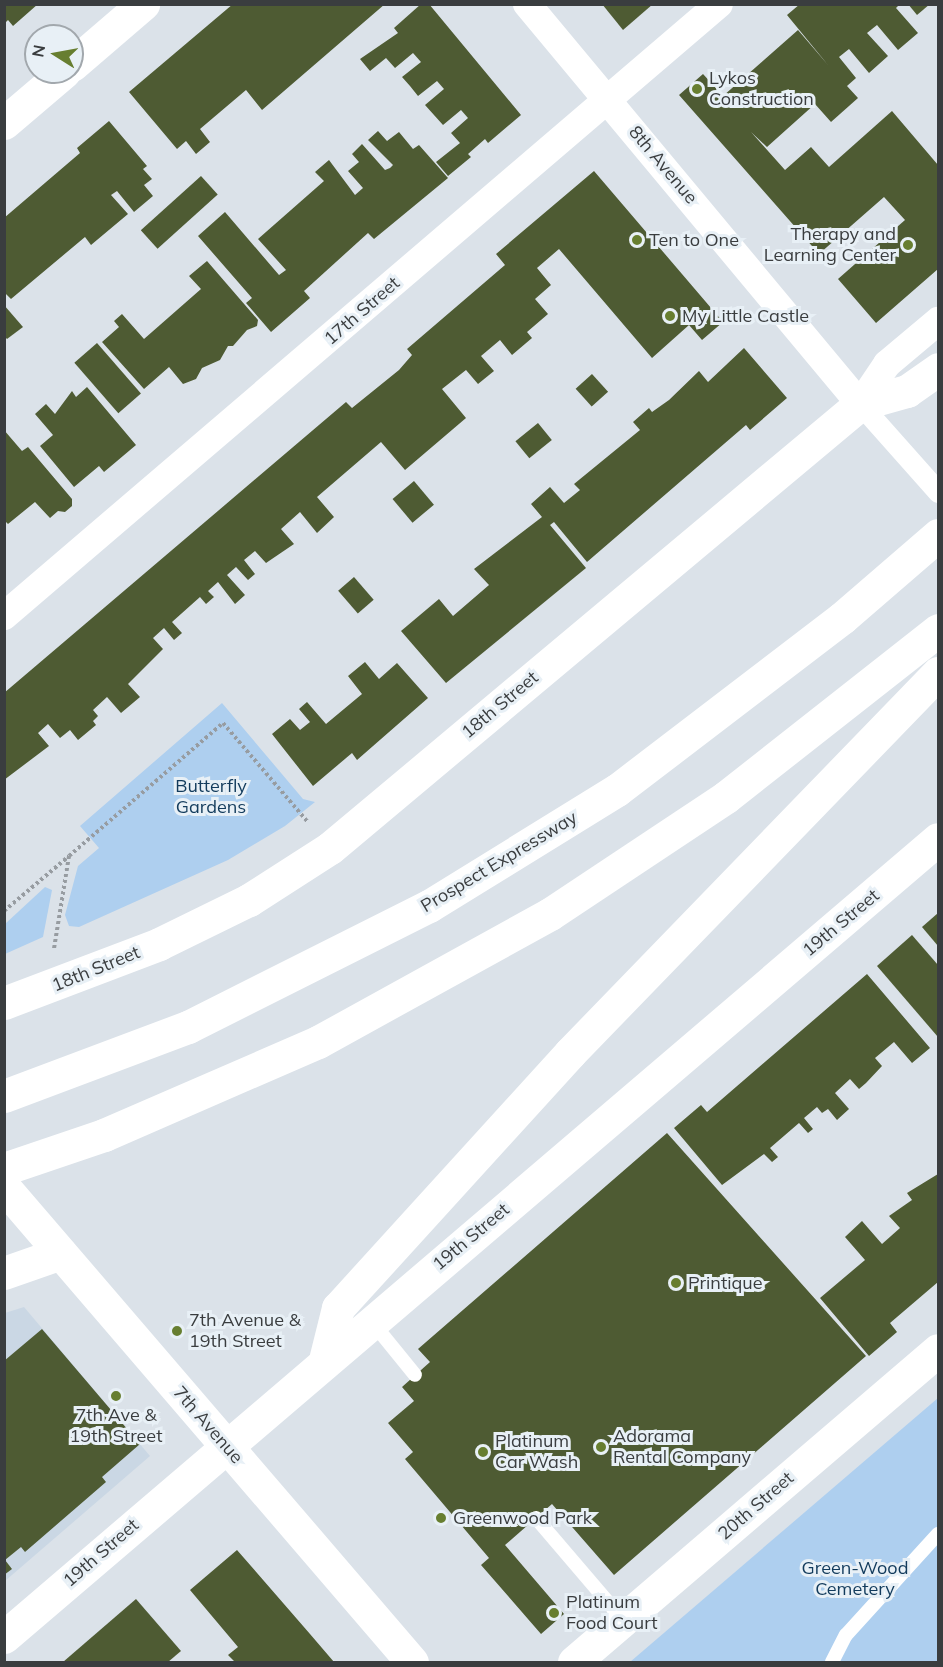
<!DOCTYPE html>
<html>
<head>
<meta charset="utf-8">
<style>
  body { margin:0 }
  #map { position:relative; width:943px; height:1667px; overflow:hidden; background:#dbe2e9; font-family:Mulish,sans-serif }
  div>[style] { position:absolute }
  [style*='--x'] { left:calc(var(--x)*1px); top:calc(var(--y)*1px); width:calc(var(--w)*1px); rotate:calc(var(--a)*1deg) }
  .built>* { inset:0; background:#cad7e4 }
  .green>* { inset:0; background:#aecfef }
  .building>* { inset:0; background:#4e5b33; transform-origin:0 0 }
  .path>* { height:4px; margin-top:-2px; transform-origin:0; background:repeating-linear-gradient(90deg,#979ca1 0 3px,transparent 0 6px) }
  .service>* { height:14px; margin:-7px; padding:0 7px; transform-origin:7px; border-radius:7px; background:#fff }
  .pedestrian>* { height:21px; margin:-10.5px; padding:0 10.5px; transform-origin:10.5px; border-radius:10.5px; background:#fff }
  .minor>* { height:28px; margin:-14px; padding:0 14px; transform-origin:14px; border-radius:14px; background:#fff }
  .tertiary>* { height:33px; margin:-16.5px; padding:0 16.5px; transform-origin:16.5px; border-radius:16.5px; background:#fff }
  .secondary>* { height:33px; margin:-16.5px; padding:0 16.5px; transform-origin:16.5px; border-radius:16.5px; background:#fff }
  .motorway>* { height:33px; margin:-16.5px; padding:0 16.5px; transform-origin:16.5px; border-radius:16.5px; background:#fff }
  .dots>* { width:16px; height:16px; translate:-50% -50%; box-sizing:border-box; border:3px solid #e8f0f6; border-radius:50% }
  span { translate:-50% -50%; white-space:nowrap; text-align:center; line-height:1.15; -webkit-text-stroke:6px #e8f0f6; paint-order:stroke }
  .poi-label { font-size:18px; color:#3a3d3f }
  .left { translate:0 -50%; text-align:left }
  .right { translate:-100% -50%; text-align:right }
  .street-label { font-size:18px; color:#3a3d3f }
  .park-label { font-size:18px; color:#123b5c }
  .frame { position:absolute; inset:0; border:6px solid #3a3d3f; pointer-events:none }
  .north { position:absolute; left:24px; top:24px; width:60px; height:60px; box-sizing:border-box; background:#e8f0f6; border:2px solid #a2a8ad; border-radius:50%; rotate:281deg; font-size:16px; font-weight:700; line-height:24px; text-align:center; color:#3a3d3f }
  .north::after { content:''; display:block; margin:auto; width:21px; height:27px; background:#677e30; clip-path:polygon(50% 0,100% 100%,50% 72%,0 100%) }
</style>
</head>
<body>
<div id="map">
  <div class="built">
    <i style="clip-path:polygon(24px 1307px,150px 1456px,5px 1581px,5px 1313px)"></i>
  </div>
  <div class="green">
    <i style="clip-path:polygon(222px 703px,303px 799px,315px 802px,285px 826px,228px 860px,79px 927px,69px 926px,65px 915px,78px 866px,99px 848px,80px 826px)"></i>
    <i style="clip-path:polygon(45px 887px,52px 890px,43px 937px,5px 954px,5px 924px)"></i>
    <i style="clip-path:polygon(938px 1398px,938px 1662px,630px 1662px)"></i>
  </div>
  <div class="building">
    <i style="clip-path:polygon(4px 4px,38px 4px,13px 26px,8px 20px,4px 24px)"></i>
    <i style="clip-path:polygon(233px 4px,385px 4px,262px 110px,246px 90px,200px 129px,210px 142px,196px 154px,186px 141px,177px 149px,129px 92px)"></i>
    <i style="clip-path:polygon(421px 4px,429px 4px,521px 115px,488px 143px,485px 139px,468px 154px,471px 157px,448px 176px,436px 162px,460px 143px,451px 133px,468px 118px,461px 110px,443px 125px,425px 105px,444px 89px,437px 81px,418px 96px,410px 86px,402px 77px,421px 62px,413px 53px,395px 68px,386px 58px,370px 71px,360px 59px,398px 33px,394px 28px)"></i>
    <i style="clip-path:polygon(602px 4px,653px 4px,623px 30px)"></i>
    <i style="clip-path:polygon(800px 4px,900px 4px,896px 8px,918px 33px,898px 50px,877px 25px,867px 33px,888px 56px,869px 73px,849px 49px,839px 57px,856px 78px,847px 86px,858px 98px,831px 122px,815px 104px,767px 147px,751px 132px,785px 170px,811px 147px,829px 167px,892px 111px,938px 165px,938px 269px,876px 323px,838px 279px,905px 220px,884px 197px,819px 254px,679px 95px,703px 74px,723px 96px,798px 30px,828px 65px,787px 15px)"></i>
    <i style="clip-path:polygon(908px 4px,930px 4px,917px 15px)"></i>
    <i style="clip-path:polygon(109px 121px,147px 166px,143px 169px,152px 179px,144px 185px,153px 196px,134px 212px,117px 191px,111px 195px,128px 214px,91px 245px,85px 237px,11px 299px,4px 292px,4px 218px,80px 153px,77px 148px)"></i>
    <i style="clip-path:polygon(378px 131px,387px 141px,399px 132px,413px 149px,419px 145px,448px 178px,374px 239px,368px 233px,304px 291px,310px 298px,271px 332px,246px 303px,252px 298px,198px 236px,225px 212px,279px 275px,286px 270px,258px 239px,324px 181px,315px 172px,329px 160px,355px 195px,363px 188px,348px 171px,359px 162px,352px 154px,362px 144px,385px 170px,390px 168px,393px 165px,368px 140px)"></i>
    <i style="clip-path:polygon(594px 171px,723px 322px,702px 340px,689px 325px,652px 358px,559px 249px,537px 268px,551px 285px,535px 299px,548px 314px,527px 332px,532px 338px,512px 355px,500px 340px,481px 356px,494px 371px,478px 384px,466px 370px,442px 389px,466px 418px,405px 470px,381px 442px,317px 497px,334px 517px,317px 533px,300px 512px,281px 529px,294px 544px,266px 563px,255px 551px,244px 560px,255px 574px,248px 580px,236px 567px,227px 575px,245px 595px,235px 604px,218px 582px,208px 591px,214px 597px,206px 604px,200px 597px,172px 622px,182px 633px,174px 640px,164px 628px,153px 638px,163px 649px,128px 684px,140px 697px,121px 713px,107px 697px,93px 710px,98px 716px,93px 721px,96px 725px,78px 740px,70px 730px,60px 738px,48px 724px,38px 733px,49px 746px,4px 780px,4px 693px,346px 402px,352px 408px,399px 370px,412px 355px,407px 349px,505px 265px,496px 254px)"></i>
    <i style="left:201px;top:176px;width:25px;height:81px;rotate:48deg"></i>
    <i style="clip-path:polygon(207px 261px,258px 320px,257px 326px,247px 330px,233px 346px,228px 346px,220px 360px,202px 368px,196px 379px,183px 384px,169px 367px,144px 389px,102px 342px,119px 327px,114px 321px,122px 314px,144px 339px,201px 289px,189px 276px)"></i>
    <i style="clip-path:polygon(4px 305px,23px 327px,7px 339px,4px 336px)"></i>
    <i style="left:97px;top:343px;width:67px;height:30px;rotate:49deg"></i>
    <i style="clip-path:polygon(744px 348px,787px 398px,750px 430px,746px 425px,587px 562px,554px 522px,550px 525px,586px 568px,446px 683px,401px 631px,439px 599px,453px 616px,489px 585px,474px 569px,542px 517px,531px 504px,550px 487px,564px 503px,580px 490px,574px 484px,640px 430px,633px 422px,649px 408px,652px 412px,669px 400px,699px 371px,708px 382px)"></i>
    <i style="left:592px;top:374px;width:24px;height:22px;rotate:48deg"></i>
    <i style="clip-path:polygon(87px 387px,136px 445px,104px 472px,99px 466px,74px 487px,40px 446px,53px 435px,35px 414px,46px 404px,55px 414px,72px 391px,76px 397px)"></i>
    <i style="left:538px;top:423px;width:22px;height:29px;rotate:51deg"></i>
    <i style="clip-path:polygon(4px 430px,22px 451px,28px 447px,72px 499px,72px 506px,65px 512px,58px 511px,50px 518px,35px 502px,8px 524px,4px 520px)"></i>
    <i style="left:414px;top:481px;width:31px;height:28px;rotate:50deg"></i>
    <i style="left:354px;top:577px;width:30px;height:21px;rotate:49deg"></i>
    <i style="clip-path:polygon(365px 662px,379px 679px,397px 663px,428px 698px,357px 760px,352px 753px,313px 786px,272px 734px,290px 719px,300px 730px,310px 722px,299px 709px,307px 702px,326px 724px,362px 694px,348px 676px)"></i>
    <i style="clip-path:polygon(938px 913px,938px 946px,922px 927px)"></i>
    <i style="clip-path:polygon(912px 935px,938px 965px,938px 1037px,877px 966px)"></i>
    <i style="clip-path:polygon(867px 974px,930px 1048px,912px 1063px,894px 1042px,875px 1058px,882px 1066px,866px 1083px,859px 1089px,850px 1079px,835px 1093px,849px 1109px,837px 1120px,828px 1109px,822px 1113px,817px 1107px,804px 1118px,813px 1129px,808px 1133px,799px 1123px,770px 1148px,778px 1157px,772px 1162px,764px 1154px,722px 1185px,674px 1128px,701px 1105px,707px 1112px)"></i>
    <i style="clip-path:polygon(667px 1133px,866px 1356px,614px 1575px,552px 1504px,505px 1545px,564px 1614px,541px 1634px,481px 1565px,489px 1558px,405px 1459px,413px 1452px,388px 1423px,414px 1401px,402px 1387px,430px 1362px,418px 1349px)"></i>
    <i style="clip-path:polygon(938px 1174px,938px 1282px,890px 1323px,897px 1332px,869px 1356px,820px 1298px,865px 1260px,845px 1237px,862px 1221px,882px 1244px,900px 1228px,889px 1216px,912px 1200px,907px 1193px)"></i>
    <i style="clip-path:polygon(42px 1329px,140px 1444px,102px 1477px,106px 1482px,25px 1552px,21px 1547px,5px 1560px,12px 1569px,4px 1575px,4px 1361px)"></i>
    <i style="clip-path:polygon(237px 1550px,310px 1634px,334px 1662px,235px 1662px,228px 1655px,238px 1647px,190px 1590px)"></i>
    <i style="clip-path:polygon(136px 1599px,181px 1651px,168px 1662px,63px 1662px)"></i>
  </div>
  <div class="path">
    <i style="--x:69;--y:856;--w:203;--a:-40.8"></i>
    <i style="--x:223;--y:723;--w:130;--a:49.4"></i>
    <i style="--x:4;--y:911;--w:85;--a:-40.2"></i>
    <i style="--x:69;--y:856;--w:94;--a:99.2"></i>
  </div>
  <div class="service">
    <i style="--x:372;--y:1322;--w:68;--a:50.9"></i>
    <i style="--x:536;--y:1518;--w:134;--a:49.5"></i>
    <i style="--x:832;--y:1662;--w:30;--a:-63"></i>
    <i style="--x:846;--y:1635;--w:137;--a:-47.7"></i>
  </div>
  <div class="pedestrian">
    <i style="--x:860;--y:404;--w:118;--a:48.4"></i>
  </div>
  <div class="minor">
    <i style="--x:527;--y:4;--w:520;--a:50.22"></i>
    <i style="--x:860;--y:404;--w:48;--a:-56"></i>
    <i style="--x:887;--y:364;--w:67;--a:-40.1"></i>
    <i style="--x:4;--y:616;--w:941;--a:-40.56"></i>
  </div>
  <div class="tertiary">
    <i style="--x:72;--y:65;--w:94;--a:-40.7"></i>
    <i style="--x:4;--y:123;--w:79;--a:-40.4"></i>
    <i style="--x:4;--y:1003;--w:166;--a:-20.8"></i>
    <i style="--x:159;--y:944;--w:100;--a:-26.1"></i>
    <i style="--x:249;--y:900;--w:96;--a:-32.7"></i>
    <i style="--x:330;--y:848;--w:691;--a:-39.95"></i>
    <i style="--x:4;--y:1187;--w:626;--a:49.34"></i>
    <i style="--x:4;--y:1273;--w:60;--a:-19.3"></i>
  </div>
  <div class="secondary">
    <i style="--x:4;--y:1637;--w:1228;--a:-40.51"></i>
    <i style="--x:574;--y:1662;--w:479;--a:-40.6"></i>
  </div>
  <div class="motorway">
    <i style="--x:860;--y:404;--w:49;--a:-15.5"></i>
    <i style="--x:907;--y:391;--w:38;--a:-35"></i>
    <i style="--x:4;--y:1096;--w:197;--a:-20.6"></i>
    <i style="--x:188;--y:1027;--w:270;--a:-26.7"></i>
    <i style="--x:429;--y:906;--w:221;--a:-31.7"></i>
    <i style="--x:617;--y:790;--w:283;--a:-37.4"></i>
    <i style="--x:842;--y:618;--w:127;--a:-40.8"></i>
    <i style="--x:4;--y:1169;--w:106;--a:-18.8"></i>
    <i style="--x:104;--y:1135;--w:233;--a:-23.5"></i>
    <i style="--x:318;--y:1042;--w:265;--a:-28.9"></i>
    <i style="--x:550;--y:914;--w:211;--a:-33.6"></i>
    <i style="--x:726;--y:797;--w:270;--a:-38.2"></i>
    <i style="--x:325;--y:1360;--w:54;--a:-76"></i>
    <i style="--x:338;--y:1308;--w:345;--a:-47.7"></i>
    <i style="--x:570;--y:1053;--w:529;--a:-45.92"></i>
  </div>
  <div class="dots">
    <i style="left:697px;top:89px;background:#677e30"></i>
    <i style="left:637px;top:240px;background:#677e30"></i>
    <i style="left:908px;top:245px;background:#677e30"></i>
    <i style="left:670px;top:316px;background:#677e30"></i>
    <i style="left:676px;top:1283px;background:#677e30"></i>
    <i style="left:177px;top:1331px;background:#677e30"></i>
    <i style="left:116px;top:1396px;background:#677e30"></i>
    <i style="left:601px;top:1447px;background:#677e30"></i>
    <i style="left:483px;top:1452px;background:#677e30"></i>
    <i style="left:441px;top:1518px;background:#677e30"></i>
    <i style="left:554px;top:1613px;background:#677e30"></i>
  </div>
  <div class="poi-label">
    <span class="left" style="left:709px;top:89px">Lykos<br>Construction</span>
    <span class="right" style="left:896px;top:245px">Therapy and<br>Learning Center</span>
    <span class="left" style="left:649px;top:240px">Ten to One</span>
    <span class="left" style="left:682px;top:316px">My Little Castle</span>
    <span class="left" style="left:688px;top:1283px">Printique</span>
    <span class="left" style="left:189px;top:1331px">7th Avenue &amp;<br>19th Street</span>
    <span style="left:116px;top:1426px">7th Ave &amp;<br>19th Street</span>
    <span class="left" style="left:613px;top:1447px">Adorama<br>Rental Company</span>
    <span class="left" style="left:495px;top:1452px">Platinum<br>Car Wash</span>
    <span class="left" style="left:453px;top:1518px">Greenwood Park</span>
    <span class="left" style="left:566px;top:1613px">Platinum<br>Food Court</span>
  </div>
  <div class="street-label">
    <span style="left:663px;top:165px;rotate:50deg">8th Avenue</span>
    <span style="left:362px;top:311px;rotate:-41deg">17th Street</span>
    <span style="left:500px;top:705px;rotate:-40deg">18th Street</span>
    <span style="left:499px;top:862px;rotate:-31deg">Prospect Expressway</span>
    <span style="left:841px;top:923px;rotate:-40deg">19th Street</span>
    <span style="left:96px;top:969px;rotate:-22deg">18th Street</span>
    <span style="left:471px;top:1237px;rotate:-40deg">19th Street</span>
    <span style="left:208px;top:1425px;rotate:49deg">7th Avenue</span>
    <span style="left:756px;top:1506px;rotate:-41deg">20th Street</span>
    <span style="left:101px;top:1553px;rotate:-41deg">19th Street</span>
  </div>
  <div class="park-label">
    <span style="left:211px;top:797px">Butterfly<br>Gardens</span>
    <span style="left:855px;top:1579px">Green-Wood<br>Cemetery</span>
  </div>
  <div class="frame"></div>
  <div class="north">N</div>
</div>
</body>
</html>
